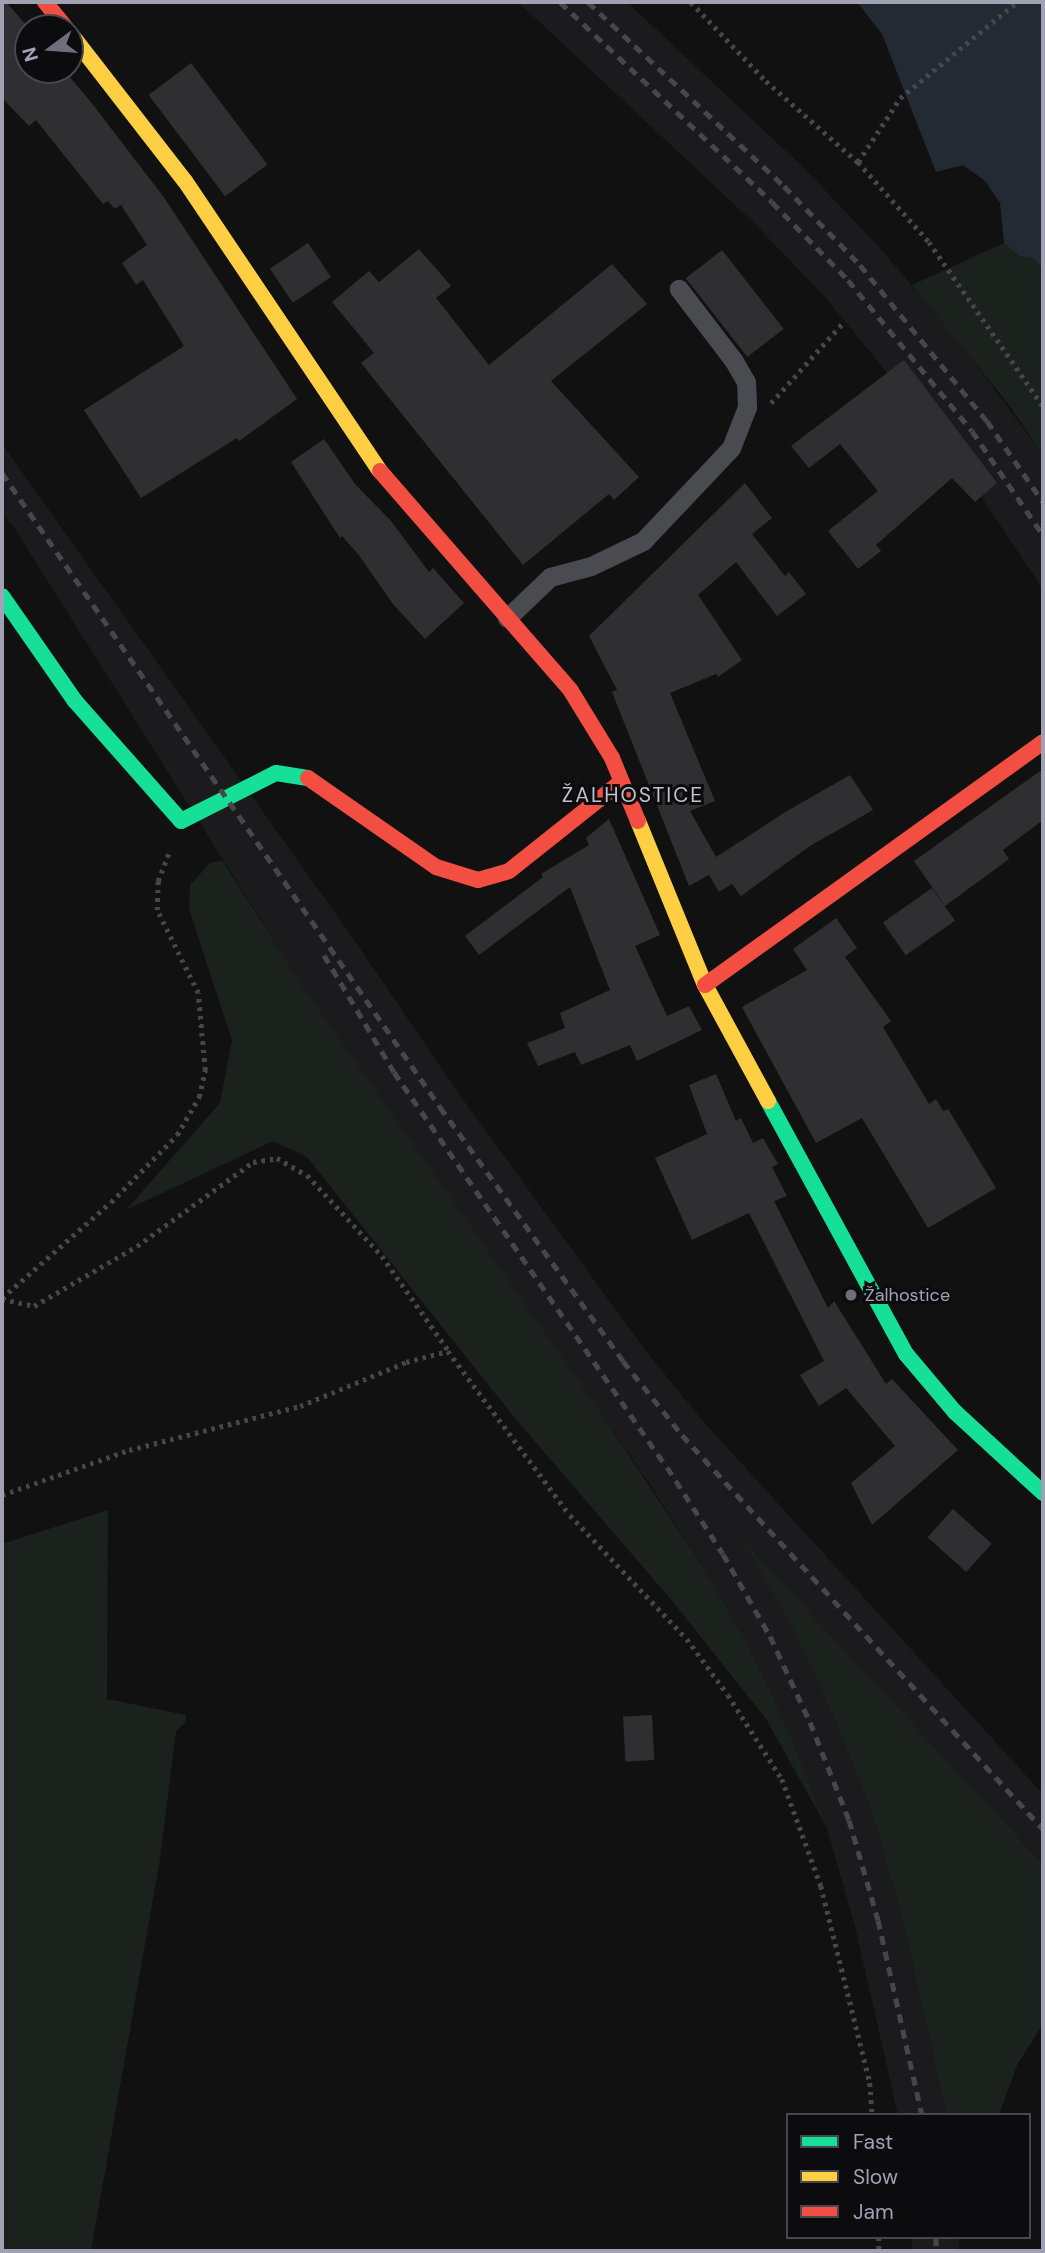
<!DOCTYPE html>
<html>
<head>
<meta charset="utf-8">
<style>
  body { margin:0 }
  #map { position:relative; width:1045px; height:2253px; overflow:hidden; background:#111; font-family:"DM Sans",sans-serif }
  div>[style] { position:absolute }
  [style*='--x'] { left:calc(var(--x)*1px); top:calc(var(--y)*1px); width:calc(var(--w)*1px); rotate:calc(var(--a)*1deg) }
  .built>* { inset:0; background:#1b1b1d; transform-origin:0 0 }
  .green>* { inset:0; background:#1b221d }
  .water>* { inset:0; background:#242a33 }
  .building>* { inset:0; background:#2f2f31; transform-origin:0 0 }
  .path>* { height:4.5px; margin-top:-2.25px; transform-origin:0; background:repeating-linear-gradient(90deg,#46474c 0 3.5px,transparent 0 8.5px) }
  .lane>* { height:19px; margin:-9.5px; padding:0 9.5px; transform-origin:9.5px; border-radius:9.5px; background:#4a4b51 }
  .fast>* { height:16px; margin:-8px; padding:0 8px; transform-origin:8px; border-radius:8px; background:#16e098 }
  .slow>* { height:16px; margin:-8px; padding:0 8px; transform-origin:8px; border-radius:8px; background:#ffcf43 }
  .jam>* { height:16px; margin:-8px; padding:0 8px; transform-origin:8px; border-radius:8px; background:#f24e42 }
  .rail>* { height:5px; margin-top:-2.5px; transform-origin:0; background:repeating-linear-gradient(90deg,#46464b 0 9px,transparent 0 16px) }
  .dots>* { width:19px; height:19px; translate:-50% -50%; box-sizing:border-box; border:4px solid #0c0b0d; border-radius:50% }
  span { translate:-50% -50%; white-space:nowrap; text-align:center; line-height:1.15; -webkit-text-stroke:6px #0c0b0d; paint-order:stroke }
  .poi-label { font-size:18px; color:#a0a2b4 }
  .left { translate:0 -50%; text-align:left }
  .quarter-label { font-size:21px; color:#c2c2cf; letter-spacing:2px }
  .frame { position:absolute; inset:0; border:4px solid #a0a2b4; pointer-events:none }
  .legend { position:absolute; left:786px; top:2113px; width:245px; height:126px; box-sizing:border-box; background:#0c0b0d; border:2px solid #474750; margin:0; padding:9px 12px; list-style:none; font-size:21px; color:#a0a2b4 }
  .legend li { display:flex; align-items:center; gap:14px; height:35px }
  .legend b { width:35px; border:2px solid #474750 }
  .north { position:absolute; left:14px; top:14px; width:70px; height:70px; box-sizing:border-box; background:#0c0b0d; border:2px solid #474750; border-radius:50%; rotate:254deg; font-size:19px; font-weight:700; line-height:28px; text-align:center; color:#a0a2b4 }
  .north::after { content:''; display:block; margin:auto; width:24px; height:32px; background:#6e6f7b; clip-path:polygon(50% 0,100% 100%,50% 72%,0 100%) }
</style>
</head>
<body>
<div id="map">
  <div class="built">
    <i style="clip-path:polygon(518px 2px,627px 2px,803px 167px,880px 248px,957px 339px,1043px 455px,1043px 589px,949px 449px,825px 297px,751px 220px)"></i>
    <i style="clip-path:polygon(2px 444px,357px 944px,459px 1094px,642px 1346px,701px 1419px,1043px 1794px,1043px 1864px,746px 1545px,791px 1625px,832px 1713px,872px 1813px,901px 1914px,947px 2115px,898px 2115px,855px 1926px,827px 1828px,789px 1732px,749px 1647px,703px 1567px,647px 1480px,300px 982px,15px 529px,2px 513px)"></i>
    <i style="left:912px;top:2237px;width:47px;height:14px"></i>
  </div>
  <div class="green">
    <i style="clip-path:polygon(1004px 243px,1019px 256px,1033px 257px,1043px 268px,1043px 455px,1009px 405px,912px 285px)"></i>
    <i style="clip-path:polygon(222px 860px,300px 982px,590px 1397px,703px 1567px,749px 1647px,789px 1732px,827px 1828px,766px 1719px,674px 1603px,514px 1417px,307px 1157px,273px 1141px,126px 1210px,220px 1103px,232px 1040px,189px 909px,190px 885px,210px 863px)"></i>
    <i style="clip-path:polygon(108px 1510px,107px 1699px,186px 1715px,185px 1723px,176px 1731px,160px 1859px,91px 2251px,2px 2251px,2px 1544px)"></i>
    <i style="clip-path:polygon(744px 1542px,1043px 1864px,1043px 2024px,1017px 2065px,999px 2115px,947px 2115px,901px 1914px,872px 1813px,832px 1713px,791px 1625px)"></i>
  </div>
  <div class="water">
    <i style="clip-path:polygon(857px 2px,1043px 2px,1043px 268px,1033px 258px,1019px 256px,1004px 243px,1000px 203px,985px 181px,963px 165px,936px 172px,882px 34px)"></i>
  </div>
  <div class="building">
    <i style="clip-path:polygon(2px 2px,6px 2px,29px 28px,28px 70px,64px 70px,90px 101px,163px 196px,297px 399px,239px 441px,237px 438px,141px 498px,84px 410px,184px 346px,143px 280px,136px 285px,122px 263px,147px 245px,121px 205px,115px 209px,108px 201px,103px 204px,36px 120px,29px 126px,2px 98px)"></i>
    <i style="left:191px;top:63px;width:127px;height:53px;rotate:53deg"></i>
    <i style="left:308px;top:243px;width:41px;height:46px;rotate:56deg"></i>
    <i style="clip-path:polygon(419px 249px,451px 286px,436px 298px,489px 365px,612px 264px,647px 304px,551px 381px,639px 477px,614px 500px,609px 494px,523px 565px,361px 363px,374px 353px,332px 302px,369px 271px,379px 282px)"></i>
    <i style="left:722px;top:250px;width:100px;height:46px;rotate:52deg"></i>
    <i style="clip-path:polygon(904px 360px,997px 483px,975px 502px,952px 478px,876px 545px,881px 551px,858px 569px,828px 531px,878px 491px,840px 444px,809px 468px,791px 446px)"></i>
    <i style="clip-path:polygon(324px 439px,355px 484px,391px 521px,429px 572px,433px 568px,464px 603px,425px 639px,393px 604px,358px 554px,342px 536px,340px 538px,291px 462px)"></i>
    <i style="clip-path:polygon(745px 483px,772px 518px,752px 534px,785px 576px,789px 572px,806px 594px,777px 616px,736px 562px,698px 595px,742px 660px,718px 677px,716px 674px,670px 693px,715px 801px,690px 811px,716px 857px,787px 811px,850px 775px,873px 810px,810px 846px,741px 896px,732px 884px,719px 892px,709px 875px,689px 886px,612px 692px,617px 690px,589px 636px)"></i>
    <i style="clip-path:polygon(1043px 769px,1043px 820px,1003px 850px,1009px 859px,945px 906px,914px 861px)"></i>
    <i style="clip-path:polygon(609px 819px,660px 935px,635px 946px,667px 1016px,689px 1006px,702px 1030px,637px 1061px,630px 1045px,581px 1065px,575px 1052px,538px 1066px,527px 1043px,565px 1028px,560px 1013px,610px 990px,570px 887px,479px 955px,465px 936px,543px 877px,541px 874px,589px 845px,586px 838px)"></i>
    <i style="left:932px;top:888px;width:40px;height:60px;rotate:55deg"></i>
    <i style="clip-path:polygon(836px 918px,857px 948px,845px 957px,891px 1021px,883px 1027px,929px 1104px,936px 1099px,943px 1111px,948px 1109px,996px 1188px,928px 1228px,862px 1118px,816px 1143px,742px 1007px,807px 970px,793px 949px)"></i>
    <i style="clip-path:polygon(716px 1074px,736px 1121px,741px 1118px,753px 1143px,763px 1138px,778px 1164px,772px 1167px,787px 1196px,774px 1201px,828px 1308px,834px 1301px,886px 1384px,892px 1379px,958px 1450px,872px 1525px,851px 1483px,895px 1446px,846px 1388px,819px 1406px,800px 1375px,824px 1361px,749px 1213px,692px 1240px,655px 1158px,707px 1134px,689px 1085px)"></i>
    <i style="left:953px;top:1509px;width:52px;height:38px;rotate:42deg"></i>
    <i style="left:652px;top:1715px;width:45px;height:29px;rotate:87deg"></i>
  </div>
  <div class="path">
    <i style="--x:691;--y:2;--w:109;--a:46.5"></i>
    <i style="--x:766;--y:81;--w:123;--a:41.4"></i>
    <i style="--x:858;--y:162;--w:107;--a:48.4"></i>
    <i style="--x:929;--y:242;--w:200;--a:55.2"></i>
    <i style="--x:858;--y:162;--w:77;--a:-56.7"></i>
    <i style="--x:900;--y:98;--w:151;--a:-39.4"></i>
    <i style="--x:771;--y:403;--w:106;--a:-48.1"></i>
    <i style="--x:2;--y:1298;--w:145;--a:-41.4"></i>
    <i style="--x:111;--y:1202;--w:94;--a:-45.4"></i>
    <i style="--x:177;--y:1135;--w:44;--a:-59.9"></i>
    <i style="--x:199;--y:1097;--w:28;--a:-77"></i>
    <i style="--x:205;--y:1070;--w:77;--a:-95.2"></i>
    <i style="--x:198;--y:993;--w:93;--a:-116.3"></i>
    <i style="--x:157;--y:910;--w:29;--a:-88"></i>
    <i style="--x:158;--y:881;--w:31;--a:-69"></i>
    <i style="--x:2;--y:1299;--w:33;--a:12"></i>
    <i style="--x:34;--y:1306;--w:119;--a:-30.2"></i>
    <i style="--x:137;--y:1246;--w:143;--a:-35.9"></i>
    <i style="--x:253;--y:1162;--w:24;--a:-9"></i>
    <i style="--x:277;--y:1158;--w:34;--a:30"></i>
    <i style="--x:307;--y:1175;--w:110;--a:47.2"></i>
    <i style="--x:382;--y:1256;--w:115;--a:54.9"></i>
    <i style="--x:2;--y:1495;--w:135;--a:-19.5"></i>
    <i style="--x:129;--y:1450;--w:177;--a:-14.4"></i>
    <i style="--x:300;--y:1406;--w:115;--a:-22.5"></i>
    <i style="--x:406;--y:1362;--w:43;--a:-14.7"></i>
    <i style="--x:448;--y:1351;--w:204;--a:53.4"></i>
    <i style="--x:570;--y:1515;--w:170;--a:46.7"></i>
    <i style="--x:687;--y:1639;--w:69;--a:53.8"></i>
    <i style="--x:728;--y:1695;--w:100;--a:57.3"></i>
    <i style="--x:782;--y:1779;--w:114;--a:70"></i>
    <i style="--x:821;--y:1886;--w:203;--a:76"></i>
    <i style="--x:870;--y:2083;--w:32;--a:86"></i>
    <i style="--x:879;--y:2237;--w:14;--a:90"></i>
  </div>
  <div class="lane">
    <i style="--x:507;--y:618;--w:59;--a:-43.6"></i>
    <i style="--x:550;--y:577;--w:42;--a:-15"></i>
    <i style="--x:591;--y:566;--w:58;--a:-25.7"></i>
    <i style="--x:643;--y:541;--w:128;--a:-46.6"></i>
    <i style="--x:731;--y:448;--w:44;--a:-68.7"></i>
    <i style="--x:747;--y:407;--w:25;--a:-92"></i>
    <i style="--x:746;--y:382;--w:24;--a:-120"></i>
    <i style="--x:734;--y:361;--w:91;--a:-127.4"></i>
  </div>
  <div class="fast">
    <i style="--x:2;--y:596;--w:128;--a:55.2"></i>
    <i style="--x:75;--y:701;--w:160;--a:48.5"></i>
    <i style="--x:181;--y:821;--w:106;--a:-26.8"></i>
    <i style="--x:276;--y:773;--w:32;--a:9"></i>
    <i style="--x:768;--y:1101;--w:288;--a:61.4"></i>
    <i style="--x:906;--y:1354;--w:76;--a:49.8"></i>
    <i style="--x:955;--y:1412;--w:120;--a:42.6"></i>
  </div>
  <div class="slow">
    <i style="--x:70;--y:33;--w:187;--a:52.2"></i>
    <i style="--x:185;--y:181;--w:349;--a:56.1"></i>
    <i style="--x:638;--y:821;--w:177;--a:67.8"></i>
    <i style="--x:705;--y:985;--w:132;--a:61.5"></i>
  </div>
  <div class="jam">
    <i style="--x:45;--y:2;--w:33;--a:51"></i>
    <i style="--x:380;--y:471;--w:291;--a:49"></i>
    <i style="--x:571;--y:691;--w:79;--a:58.5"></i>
    <i style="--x:612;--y:758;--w:68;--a:67.6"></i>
    <i style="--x:308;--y:778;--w:156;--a:34.8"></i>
    <i style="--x:436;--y:867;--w:44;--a:17.2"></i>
    <i style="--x:478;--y:880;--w:32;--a:-16"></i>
    <i style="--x:509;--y:871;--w:143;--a:-38.5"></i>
    <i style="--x:705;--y:985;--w:416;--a:-35.7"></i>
  </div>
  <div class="rail">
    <i style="--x:560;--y:2;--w:291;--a:43.3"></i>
    <i style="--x:772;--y:202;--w:109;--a:45.7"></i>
    <i style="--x:848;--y:280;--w:195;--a:50.6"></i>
    <i style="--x:972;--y:431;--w:126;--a:55.7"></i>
    <i style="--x:588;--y:2;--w:269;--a:43.2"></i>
    <i style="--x:784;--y:186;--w:110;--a:46.1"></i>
    <i style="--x:860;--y:265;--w:201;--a:50.9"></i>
    <i style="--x:987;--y:421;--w:98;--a:55.3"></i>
    <i style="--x:2;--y:473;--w:771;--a:55.36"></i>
    <i style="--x:440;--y:1107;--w:313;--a:54.2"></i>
    <i style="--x:623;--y:1361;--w:95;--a:51.4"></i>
    <i style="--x:682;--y:1435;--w:534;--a:47.5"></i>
    <i style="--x:324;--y:955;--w:136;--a:59.1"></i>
    <i style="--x:394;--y:1072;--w:480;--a:55.4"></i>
    <i style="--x:667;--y:1467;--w:103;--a:57.2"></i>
    <i style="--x:723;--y:1554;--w:95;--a:60.2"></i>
    <i style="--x:770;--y:1636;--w:95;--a:65.1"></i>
    <i style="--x:810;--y:1722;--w:105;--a:68.3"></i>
    <i style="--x:849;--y:1820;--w:104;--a:73.8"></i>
    <i style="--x:878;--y:1920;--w:200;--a:77.3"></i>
    <i style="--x:936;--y:2237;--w:14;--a:90"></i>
  </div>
  <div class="dots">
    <i style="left:851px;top:1295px;background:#6e6f7b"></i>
  </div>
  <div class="poi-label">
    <span class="left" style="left:865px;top:1295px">Žalhostice</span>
  </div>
  <div class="quarter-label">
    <span style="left:633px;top:795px">ŽALHOSTICE</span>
  </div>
  <div class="frame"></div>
  <ul class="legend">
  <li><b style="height:9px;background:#16e098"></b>Fast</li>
  <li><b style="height:9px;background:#ffcf43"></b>Slow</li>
  <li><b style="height:9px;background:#f24e42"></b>Jam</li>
  </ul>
  <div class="north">N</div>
</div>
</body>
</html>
